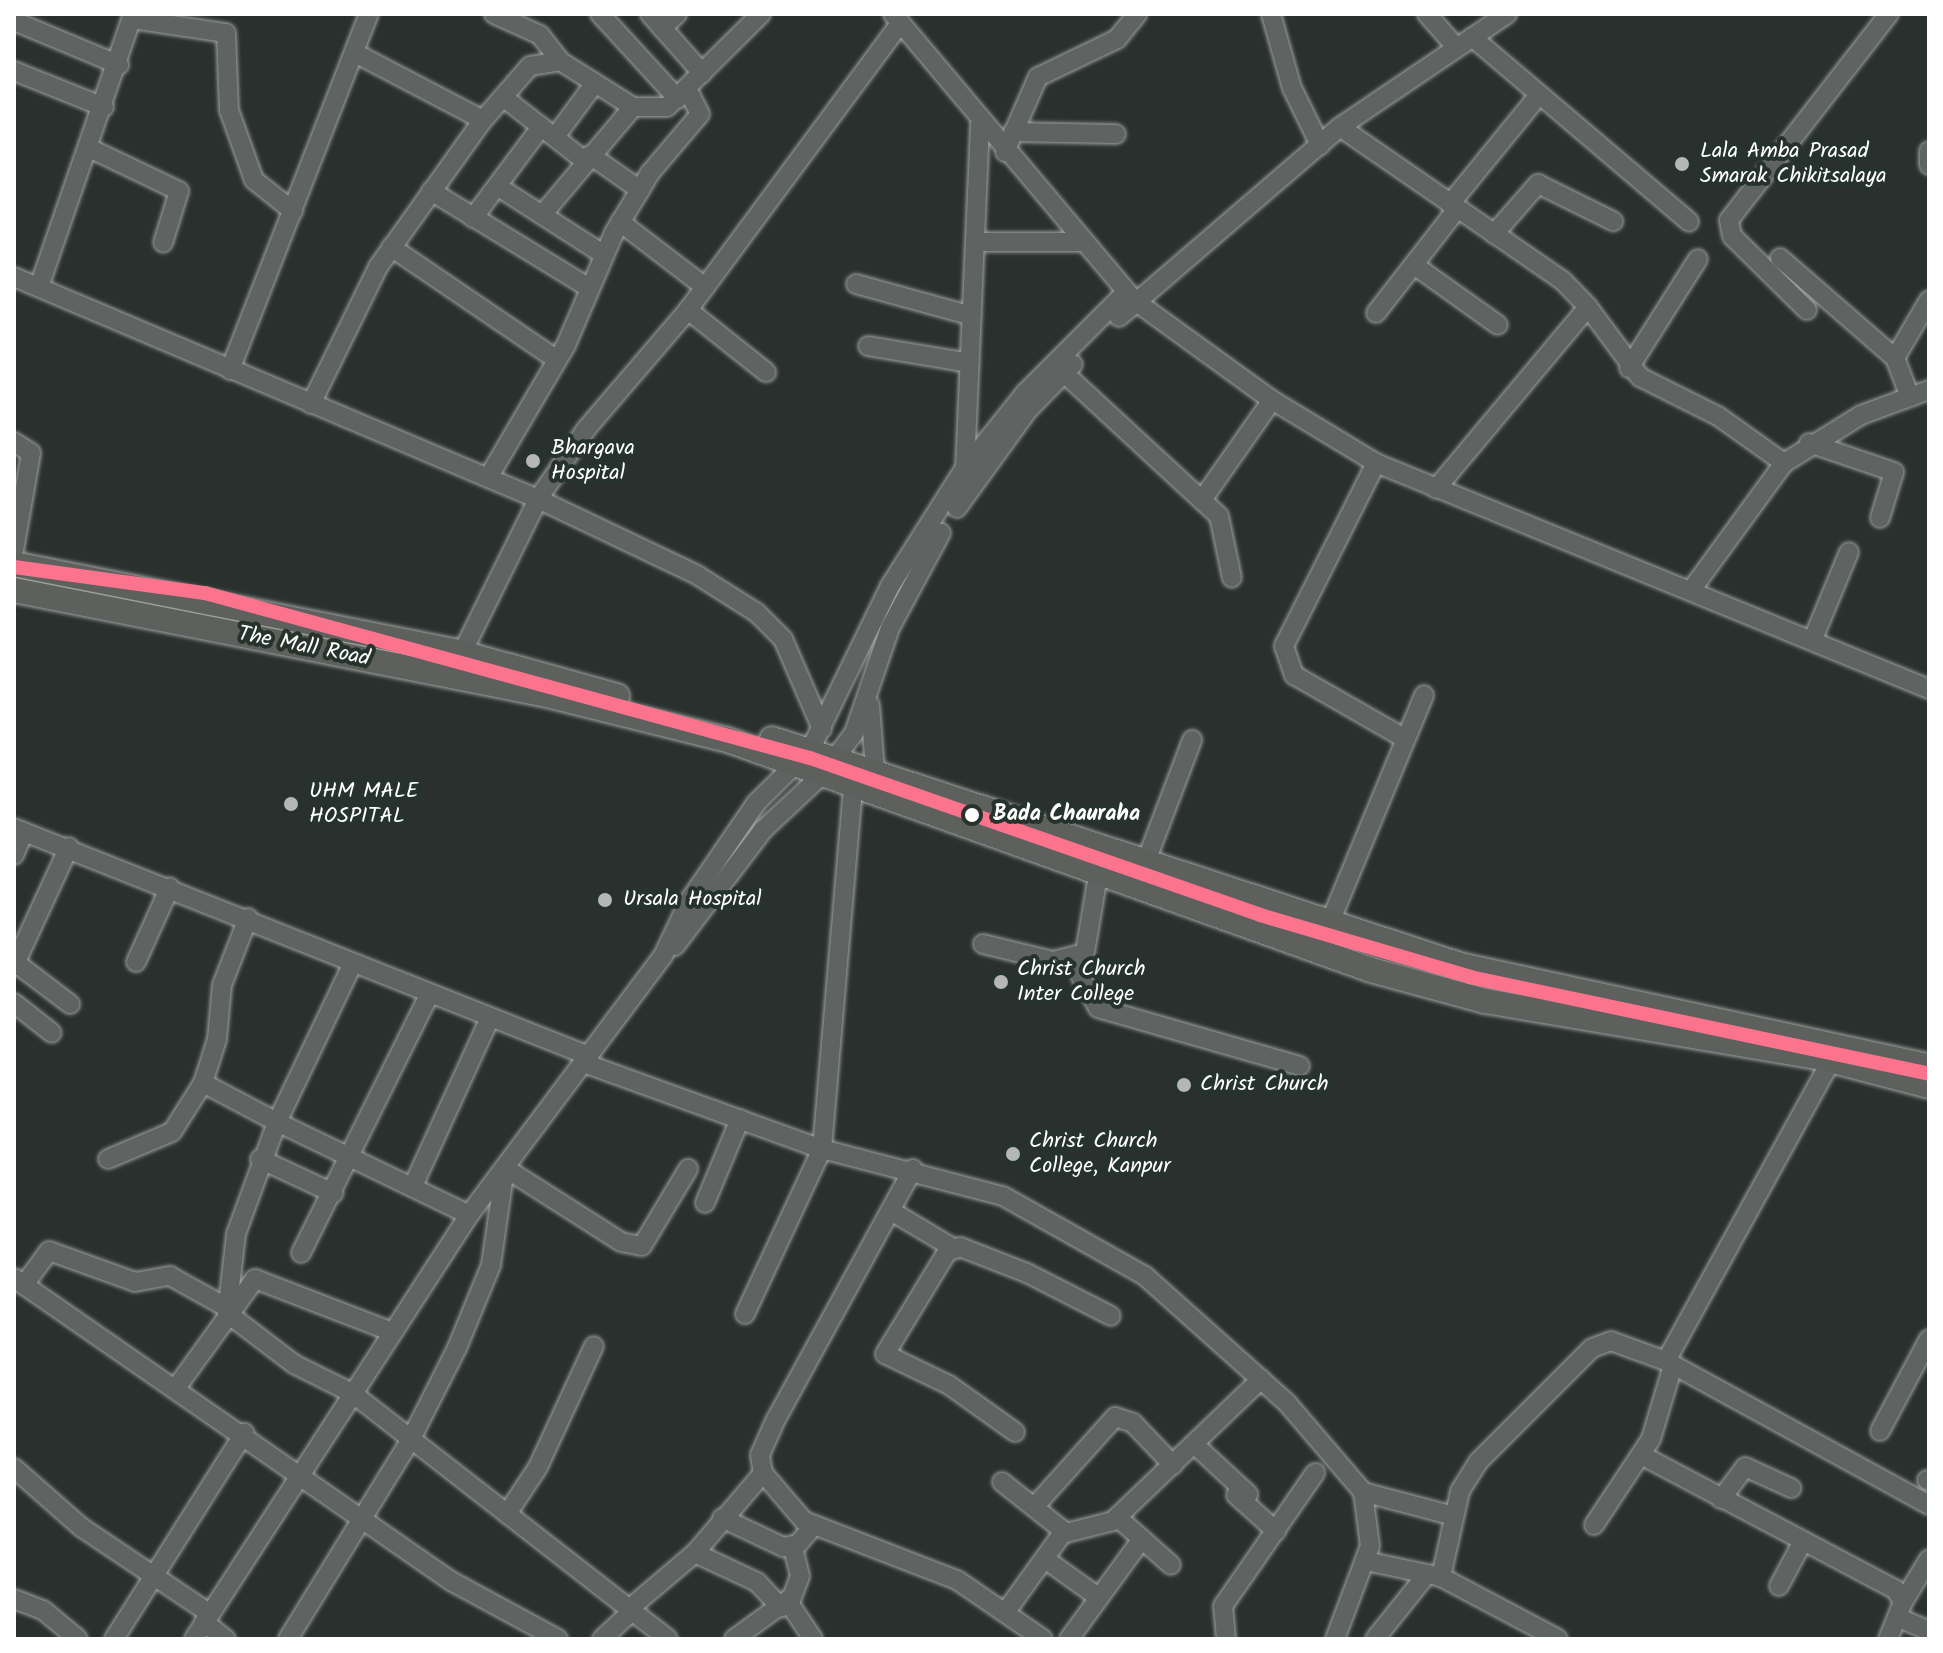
<!DOCTYPE html>
<html>
<head>
<meta charset="utf-8">
<style>
  body { margin:0 }
  #map { position:relative; width:1943px; height:1653px; overflow:hidden; background:#29302d; font-family:Kalam,sans-serif }
  div>[style] { position:absolute }
  [style*='--x'] { left:calc(var(--x)*1px); top:calc(var(--y)*1px); width:calc(var(--w)*1px); rotate:calc(var(--a)*1deg) }
  .roads { filter:drop-shadow(0 0 2px #9fa2a0) drop-shadow(0 0 2px #9fa2a0) }
  .minor>* { height:18px; margin:-9px; padding:0 9px; transform-origin:9px; border-radius:9px; background:#5f6362 }
  .major>* { height:24px; margin:-12px; padding:0 12px; transform-origin:12px; border-radius:12px; background:#5e605d }
  .metro-1>* { height:14px; margin:-7px; padding:0 7px; transform-origin:7px; border-radius:7px; background:#fc738d }
  .dots>* { width:22px; height:22px; translate:-50% -50%; box-sizing:border-box; border:4px solid #26332d; border-radius:50% }
  span { translate:-50% -50%; white-space:nowrap; text-align:center; line-height:1.15; -webkit-text-stroke:8px #26332d; paint-order:stroke }
  .poi-label { font-size:22px; color:#fff }
  .left { translate:0 -50%; text-align:left }
  .street-label { font-size:22px; color:#fff }
  .stop-label { font-size:22px; color:#fff; font-weight:700 }
  .frame { position:absolute; inset:0; border:16px solid #fff; pointer-events:none }
</style>
</head>
<body>
<div id="map">
  <div class="roads">
    <div class="minor">
      <i style="--x:494;--y:14;--w:51;--a:24.5"></i>
      <i style="--x:540;--y:35;--w:33;--a:52"></i>
      <i style="--x:600;--y:14;--w:115;--a:47.5"></i>
      <i style="--x:650;--y:14;--w:79;--a:48.6"></i>
      <i style="--x:893;--y:14;--w:375;--a:49.9"></i>
      <i style="--x:1135;--y:301;--w:169;--a:35.9"></i>
      <i style="--x:1272;--y:400;--w:122;--a:31.2"></i>
      <i style="--x:1376;--y:463;--w:597;--a:22.23"></i>
      <i style="--x:1271;--y:14;--w:77;--a:74.2"></i>
      <i style="--x:1292;--y:88;--w:64;--a:63.8"></i>
      <i style="--x:1427;--y:14;--w:44;--a:48.7"></i>
      <i style="--x:132;--y:19;--w:95;--a:8.5"></i>
      <i style="--x:226;--y:33;--w:77;--a:87.8"></i>
      <i style="--x:229;--y:110;--w:74;--a:70.3"></i>
      <i style="--x:254;--y:180;--w:50;--a:38.5"></i>
      <i style="--x:14;--y:21;--w:114;--a:22.7"></i>
      <i style="--x:662;--y:28;--w:21;--a:-43"></i>
      <i style="--x:1472;--y:37;--w:285;--a:40.4"></i>
      <i style="--x:355;--y:53;--w:144;--a:27.6"></i>
      <i style="--x:14;--y:71;--w:97;--a:21.8"></i>
      <i style="--x:503;--y:97;--w:104;--a:38"></i>
      <i style="--x:1340;--y:127;--w:270;--a:34.6"></i>
      <i style="--x:1562;--y:280;--w:37;--a:46"></i>
      <i style="--x:1588;--y:307;--w:237;--a:129.9"></i>
      <i style="--x:1013;--y:132;--w:103;--a:1.1"></i>
      <i style="--x:555;--y:137;--w:67;--a:-53.5"></i>
      <i style="--x:89;--y:148;--w:100;--a:25.5"></i>
      <i style="--x:179;--y:191;--w:54;--a:107.1"></i>
      <i style="--x:1929;--y:151;--w:14;--a:90"></i>
      <i style="--x:1005;--y:152;--w:82;--a:-66.3"></i>
      <i style="--x:1038;--y:77;--w:88;--a:-25.7"></i>
      <i style="--x:1117;--y:39;--w:32;--a:-51"></i>
      <i style="--x:590;--y:155;--w:61;--a:35"></i>
      <i style="--x:497;--y:186;--w:126;--a:32.7"></i>
      <i style="--x:431;--y:191;--w:185;--a:31.5"></i>
      <i style="--x:1450;--y:204;--w:141;--a:-50.8"></i>
      <i style="--x:542;--y:215;--w:141;--a:-49.9"></i>
      <i style="--x:473;--y:218;--w:114;--a:-53.2"></i>
      <i style="--x:620;--y:222;--w:107;--a:37.4"></i>
      <i style="--x:1494;--y:234;--w:67;--a:-48.7"></i>
      <i style="--x:1538;--y:184;--w:84;--a:26.3"></i>
      <i style="--x:975;--y:242;--w:108;--a:0"></i>
      <i style="--x:391;--y:247;--w:201;--a:34.2"></i>
      <i style="--x:1780;--y:258;--w:152;--a:41"></i>
      <i style="--x:1414;--y:265;--w:103;--a:35.5"></i>
      <i style="--x:14;--y:277;--w:569;--a:22.96"></i>
      <i style="--x:538;--y:499;--w:176;--a:25.5"></i>
      <i style="--x:697;--y:575;--w:71;--a:32.3"></i>
      <i style="--x:757;--y:613;--w:37;--a:45"></i>
      <i style="--x:783;--y:639;--w:98;--a:66.6"></i>
      <i style="--x:856;--y:284;--w:120;--a:15.4"></i>
      <i style="--x:39;--y:287;--w:289;--a:-71"></i>
      <i style="--x:1588;--y:307;--w:87;--a:53.4"></i>
      <i style="--x:1640;--y:377;--w:87;--a:26.6"></i>
      <i style="--x:1718;--y:416;--w:81;--a:35.5"></i>
      <i style="--x:688;--y:310;--w:100;--a:38.5"></i>
      <i style="--x:1807;--y:310;--w:105;--a:-135.4"></i>
      <i style="--x:1732;--y:236;--w:16;--a:-101"></i>
      <i style="--x:1729;--y:220;--w:261;--a:-52.2"></i>
      <i style="--x:1376;--y:313;--w:132;--a:-52.1"></i>
      <i style="--x:1119;--y:317;--w:291;--a:-40.7"></i>
      <i style="--x:1340;--y:127;--w:202;--a:-34.1"></i>
      <i style="--x:868;--y:346;--w:103;--a:9.5"></i>
      <i style="--x:1629;--y:368;--w:129;--a:-57.7"></i>
      <i style="--x:230;--y:370;--w:382;--a:-68.7"></i>
      <i style="--x:1064;--y:373;--w:211;--a:42.7"></i>
      <i style="--x:1219;--y:516;--w:63;--a:78.2"></i>
      <i style="--x:1910;--y:397;--w:42;--a:-111"></i>
      <i style="--x:1895;--y:358;--w:67;--a:-59.6"></i>
      <i style="--x:311;--y:404;--w:153;--a:-63.9"></i>
      <i style="--x:378;--y:267;--w:181;--a:-54.5"></i>
      <i style="--x:483;--y:120;--w:72;--a:-49"></i>
      <i style="--x:530;--y:66;--w:30;--a:-9"></i>
      <i style="--x:560;--y:61;--w:86;--a:32.2"></i>
      <i style="--x:633;--y:107;--w:34;--a:0"></i>
      <i style="--x:667;--y:107;--w:132;--a:-44.7"></i>
      <i style="--x:14;--y:442;--w:20;--a:33"></i>
      <i style="--x:31;--y:453;--w:98;--a:99.9"></i>
      <i style="--x:1809;--y:443;--w:90;--a:18.8"></i>
      <i style="--x:1894;--y:472;--w:48;--a:106.9"></i>
      <i style="--x:1376;--y:463;--w:205;--a:116.7"></i>
      <i style="--x:1284;--y:646;--w:31;--a:71"></i>
      <i style="--x:1294;--y:675;--w:127;--a:29.8"></i>
      <i style="--x:965;--y:468;--w:345;--a:-87.5"></i>
      <i style="--x:488;--y:478;--w:154;--a:-59.6"></i>
      <i style="--x:566;--y:345;--w:122;--a:-66.8"></i>
      <i style="--x:614;--y:233;--w:70;--a:-59"></i>
      <i style="--x:650;--y:173;--w:77;--a:-49.7"></i>
      <i style="--x:700;--y:114;--w:28;--a:-117"></i>
      <i style="--x:1202;--y:500;--w:122;--a:-55"></i>
      <i style="--x:957;--y:508;--w:121;--a:-54.1"></i>
      <i style="--x:1028;--y:410;--w:64;--a:-45.6"></i>
      <i style="--x:1692;--y:589;--w:156;--a:-53.9"></i>
      <i style="--x:1784;--y:463;--w:91;--a:-31.9"></i>
      <i style="--x:1861;--y:415;--w:72;--a:-20.2"></i>
      <i style="--x:1813;--y:639;--w:94;--a:-67.5"></i>
      <i style="--x:462;--y:653;--w:172;--a:-63.7"></i>
      <i style="--x:538;--y:499;--w:86;--a:-55.4"></i>
      <i style="--x:587;--y:428;--w:155;--a:-49.4"></i>
      <i style="--x:688;--y:310;--w:357;--a:-53.5"></i>
      <i style="--x:870;--y:705;--w:65;--a:85.6"></i>
      <i style="--x:14;--y:828;--w:619;--a:21.63"></i>
      <i style="--x:14;--y:855;--w:25;--a:-67"></i>
      <i style="--x:1145;--y:864;--w:133;--a:-69.2"></i>
      <i style="--x:1098;--y:875;--w:103;--a:99.5"></i>
      <i style="--x:1081;--y:977;--w:35;--a:61"></i>
      <i style="--x:1098;--y:1008;--w:210;--a:16"></i>
      <i style="--x:1328;--y:927;--w:251;--a:-67.5"></i>
      <i style="--x:983;--y:944;--w:72;--a:13.7"></i>
      <i style="--x:1053;--y:961;--w:32;--a:-14"></i>
      <i style="--x:675;--y:946;--w:146;--a:-52.8"></i>
      <i style="--x:763;--y:830;--w:83;--a:-43.1"></i>
      <i style="--x:824;--y:773;--w:50;--a:-53.1"></i>
      <i style="--x:854;--y:733;--w:111;--a:-71.1"></i>
      <i style="--x:890;--y:628;--w:108;--a:-61.8"></i>
      <i style="--x:136;--y:962;--w:82;--a:-65.6"></i>
      <i style="--x:16;--y:963;--w:68;--a:37.2"></i>
      <i style="--x:352;--y:965;--w:174;--a:115.5"></i>
      <i style="--x:277;--y:1122;--w:213;--a:25.8"></i>
      <i style="--x:14;--y:966;--w:131;--a:-65.2"></i>
      <i style="--x:14;--y:1003;--w:48;--a:38.3"></i>
      <i style="--x:584;--y:1063;--w:253;--a:19.9"></i>
      <i style="--x:822;--y:1149;--w:187;--a:14.6"></i>
      <i style="--x:1003;--y:1196;--w:163;--a:29.4"></i>
      <i style="--x:1145;--y:1276;--w:191;--a:41.8"></i>
      <i style="--x:1287;--y:1403;--w:117;--a:49.5"></i>
      <i style="--x:1363;--y:1492;--w:54;--a:82.6"></i>
      <i style="--x:1370;--y:1546;--w:99;--a:110.6"></i>
      <i style="--x:203;--y:1083;--w:84;--a:27.8"></i>
      <i style="--x:277;--y:1122;--w:119;--a:110.1"></i>
      <i style="--x:236;--y:1234;--w:80;--a:96.5"></i>
      <i style="--x:227;--y:1313;--w:84;--a:37.3"></i>
      <i style="--x:294;--y:1364;--w:65;--a:26.6"></i>
      <i style="--x:352;--y:1393;--w:400;--a:37.9"></i>
      <i style="--x:108;--y:1159;--w:69;--a:-22.9"></i>
      <i style="--x:172;--y:1132;--w:58;--a:-57.7"></i>
      <i style="--x:203;--y:1083;--w:46;--a:-72.3"></i>
      <i style="--x:217;--y:1039;--w:54;--a:-84.7"></i>
      <i style="--x:222;--y:985;--w:72;--a:-68.8"></i>
      <i style="--x:260;--y:1159;--w:81;--a:25"></i>
      <i style="--x:913;--y:1169;--w:285;--a:118.7"></i>
      <i style="--x:776;--y:1419;--w:39;--a:114"></i>
      <i style="--x:760;--y:1455;--w:18;--a:81"></i>
      <i style="--x:763;--y:1473;--w:63;--a:49.5"></i>
      <i style="--x:804;--y:1521;--w:164;--a:21.1"></i>
      <i style="--x:957;--y:1580;--w:104;--a:34.5"></i>
      <i style="--x:413;--y:1186;--w:180;--a:-65.4"></i>
      <i style="--x:705;--y:1203;--w:91;--a:-67.4"></i>
      <i style="--x:891;--y:1211;--w:72;--a:30.8"></i>
      <i style="--x:301;--y:1253;--w:288;--a:-63.6"></i>
      <i style="--x:14;--y:1278;--w:532;--a:34.74"></i>
      <i style="--x:451;--y:1581;--w:122;--a:28.5"></i>
      <i style="--x:24;--y:1285;--w:42;--a:-53.7"></i>
      <i style="--x:49;--y:1251;--w:91;--a:19.8"></i>
      <i style="--x:135;--y:1282;--w:36;--a:-10"></i>
      <i style="--x:170;--y:1276;--w:64;--a:29"></i>
      <i style="--x:745;--y:1314;--w:182;--a:-65"></i>
      <i style="--x:822;--y:1149;--w:365;--a:-85.1"></i>
      <i style="--x:1666;--y:1361;--w:355;--a:-61.2"></i>
      <i style="--x:176;--y:1388;--w:135;--a:-54.1"></i>
      <i style="--x:255;--y:1279;--w:147;--a:21.1"></i>
      <i style="--x:1880;--y:1431;--w:104;--a:-62"></i>
      <i style="--x:1015;--y:1432;--w:81;--a:-144.5"></i>
      <i style="--x:949;--y:1385;--w:71;--a:-154.2"></i>
      <i style="--x:885;--y:1354;--w:119;--a:-58.7"></i>
      <i style="--x:947;--y:1252;--w:14;--a:-21"></i>
      <i style="--x:960;--y:1247;--w:72;--a:21.2"></i>
      <i style="--x:1027;--y:1273;--w:94;--a:27.1"></i>
      <i style="--x:1194;--y:1444;--w:74;--a:42.8"></i>
      <i style="--x:1643;--y:1456;--w:286;--a:27.9"></i>
      <i style="--x:1896;--y:1590;--w:14;--a:60"></i>
      <i style="--x:1903;--y:1602;--w:40;--a:112"></i>
      <i style="--x:14;--y:1468;--w:89;--a:41.4"></i>
      <i style="--x:81;--y:1527;--w:154;--a:33.9"></i>
      <i style="--x:1927;--y:1480;--w:2;--a:0"></i>
      <i style="--x:1002;--y:1482;--w:80;--a:38.4"></i>
      <i style="--x:1363;--y:1492;--w:94;--a:14.8"></i>
      <i style="--x:1236;--y:1495;--w:54;--a:42"></i>
      <i style="--x:1721;--y:1499;--w:40;--a:-53"></i>
      <i style="--x:1745;--y:1467;--w:51;--a:24.5"></i>
      <i style="--x:1035;--y:1506;--w:120;--a:-48"></i>
      <i style="--x:1115;--y:1417;--w:19;--a:18"></i>
      <i style="--x:1133;--y:1423;--w:58;--a:46.4"></i>
      <i style="--x:507;--y:1514;--w:56;--a:-56.6"></i>
      <i style="--x:538;--y:1467;--w:133;--a:-65.2"></i>
      <i style="--x:1117;--y:1517;--w:72;--a:41.6"></i>
      <i style="--x:722;--y:1518;--w:68;--a:25.4"></i>
      <i style="--x:783;--y:1547;--w:15;--a:-11"></i>
      <i style="--x:798;--y:1544;--w:25;--a:-50"></i>
      <i style="--x:1594;--y:1525;--w:103;--a:-56.5"></i>
      <i style="--x:1651;--y:1439;--w:77;--a:-73.4"></i>
      <i style="--x:695;--y:1553;--w:68;--a:25.1"></i>
      <i style="--x:757;--y:1582;--w:35;--a:47"></i>
      <i style="--x:1045;--y:1559;--w:65;--a:35.6"></i>
      <i style="--x:1366;--y:1561;--w:77;--a:12"></i>
      <i style="--x:1441;--y:1577;--w:132;--a:27.9"></i>
      <i style="--x:1441;--y:1577;--w:88;--a:-77.5"></i>
      <i style="--x:1460;--y:1491;--w:34;--a:-58"></i>
      <i style="--x:1478;--y:1462;--w:161;--a:-45"></i>
      <i style="--x:1592;--y:1348;--w:20;--a:-20"></i>
      <i style="--x:1611;--y:1341;--w:59;--a:20"></i>
      <i style="--x:1666;--y:1361;--w:300;--a:28.7"></i>
      <i style="--x:1779;--y:1586;--w:51;--a:-61.9"></i>
      <i style="--x:14;--y:1599;--w:31;--a:21"></i>
      <i style="--x:43;--y:1610;--w:45;--a:39.6"></i>
      <i style="--x:1903;--y:1602;--w:50;--a:-58.8"></i>
      <i style="--x:789;--y:1603;--w:43;--a:56.3"></i>
      <i style="--x:629;--y:1609;--w:87;--a:-40.3"></i>
      <i style="--x:695;--y:1553;--w:105;--a:-49.6"></i>
      <i style="--x:1007;--y:1610;--w:94;--a:-54.1"></i>
      <i style="--x:1062;--y:1534;--w:53;--a:-14.3"></i>
      <i style="--x:1113;--y:1521;--w:205;--a:-43.8"></i>
      <i style="--x:1899;--y:1618;--w:33;--a:23"></i>
      <i style="--x:204;--y:1622;--w:28;--a:38"></i>
      <i style="--x:114;--y:1639;--w:244;--a:-57.7"></i>
      <i style="--x:194;--y:1639;--w:505;--a:-57.03"></i>
      <i style="--x:469;--y:1215;--w:324;--a:-53.2"></i>
      <i style="--x:663;--y:956;--w:61;--a:-64.7"></i>
      <i style="--x:689;--y:901;--w:119;--a:-55.6"></i>
      <i style="--x:756;--y:803;--w:76;--a:-44.5"></i>
      <i style="--x:810;--y:750;--w:182;--a:-64"></i>
      <i style="--x:890;--y:586;--w:140;--a:-57.6"></i>
      <i style="--x:965;--y:468;--w:96;--a:-51.3"></i>
      <i style="--x:1025;--y:393;--w:143;--a:-45"></i>
      <i style="--x:288;--y:1639;--w:235;--a:-58.4"></i>
      <i style="--x:411;--y:1439;--w:102;--a:-63.2"></i>
      <i style="--x:457;--y:1348;--w:90;--a:-67.7"></i>
      <i style="--x:491;--y:1265;--w:98;--a:-81.8"></i>
      <i style="--x:505;--y:1168;--w:138;--a:32.5"></i>
      <i style="--x:621;--y:1242;--w:21;--a:11"></i>
      <i style="--x:642;--y:1246;--w:90;--a:-59.1"></i>
      <i style="--x:602;--y:1639;--w:41;--a:-43"></i>
      <i style="--x:734;--y:1639;--w:72;--a:-35.9"></i>
      <i style="--x:792;--y:1597;--w:22;--a:-69"></i>
      <i style="--x:800;--y:1576;--w:30;--a:-104"></i>
      <i style="--x:1069;--y:1639;--w:124;--a:-53.9"></i>
      <i style="--x:1226;--y:1639;--w:33;--a:-95"></i>
      <i style="--x:1223;--y:1606;--w:162;--a:-55.3"></i>
      <i style="--x:1375;--y:1639;--w:83;--a:-51.3"></i>
    </div>
    <div class="major">
      <i style="--x:14;--y:564;--w:457;--a:11.2"></i>
      <i style="--x:462;--y:653;--w:161;--a:15.5"></i>
      <i style="--x:14;--y:590;--w:543;--a:11.14"></i>
      <i style="--x:547;--y:695;--w:187;--a:14"></i>
      <i style="--x:728;--y:740;--w:683;--a:19.68"></i>
      <i style="--x:1371;--y:970;--w:118;--a:15.2"></i>
      <i style="--x:1485;--y:1001;--w:342;--a:9.6"></i>
      <i style="--x:1822;--y:1058;--w:111;--a:14.7"></i>
      <i style="--x:772;--y:739;--w:724;--a:18.18"></i>
      <i style="--x:1460;--y:965;--w:480;--a:12.2"></i>
    </div>
  </div>
  <div class="metro-1">
    <i style="--x:14;--y:567;--w:193;--a:7.8"></i>
    <i style="--x:205;--y:593;--w:627;--a:15.26"></i>
    <i style="--x:810;--y:758;--w:477;--a:19.2"></i>
    <i style="--x:1260;--y:915;--w:219;--a:16.4"></i>
    <i style="--x:1470;--y:977;--w:469;--a:11.9"></i>
  </div>
  <div class="dots">
    <i style="left:1682px;top:164px;background:#b4b7b6"></i>
    <i style="left:533px;top:461px;background:#b4b7b6"></i>
    <i style="left:291px;top:804px;background:#b4b7b6"></i>
    <i style="left:972px;top:815px;background:#fff"></i>
    <i style="left:605px;top:900px;background:#b4b7b6"></i>
    <i style="left:1001px;top:982px;background:#b4b7b6"></i>
    <i style="left:1184px;top:1085px;background:#b4b7b6"></i>
    <i style="left:1013px;top:1154px;background:#b4b7b6"></i>
  </div>
  <div class="poi-label">
    <span class="left" style="left:1700px;top:164px">Lala Amba Prasad<br>Smarak Chikitsalaya</span>
    <span class="left" style="left:551px;top:461px">Bhargava<br>Hospital</span>
    <span class="left" style="left:309px;top:804px">UHM MALE<br>HOSPITAL</span>
    <span class="left" style="left:623px;top:900px">Ursala Hospital</span>
    <span class="left" style="left:1017px;top:982px">Christ Church<br>Inter College</span>
    <span class="left" style="left:1200px;top:1085px">Christ Church</span>
    <span class="left" style="left:1029px;top:1154px">Christ Church<br>College, Kanpur</span>
  </div>
  <div class="street-label">
    <span style="left:304px;top:647px;rotate:11deg">The Mall Road</span>
  </div>
  <div class="stop-label">
    <span class="left" style="left:993px;top:815px">Bada Chauraha</span>
  </div>
  <div class="frame"></div>
</div>
</body>
</html>
